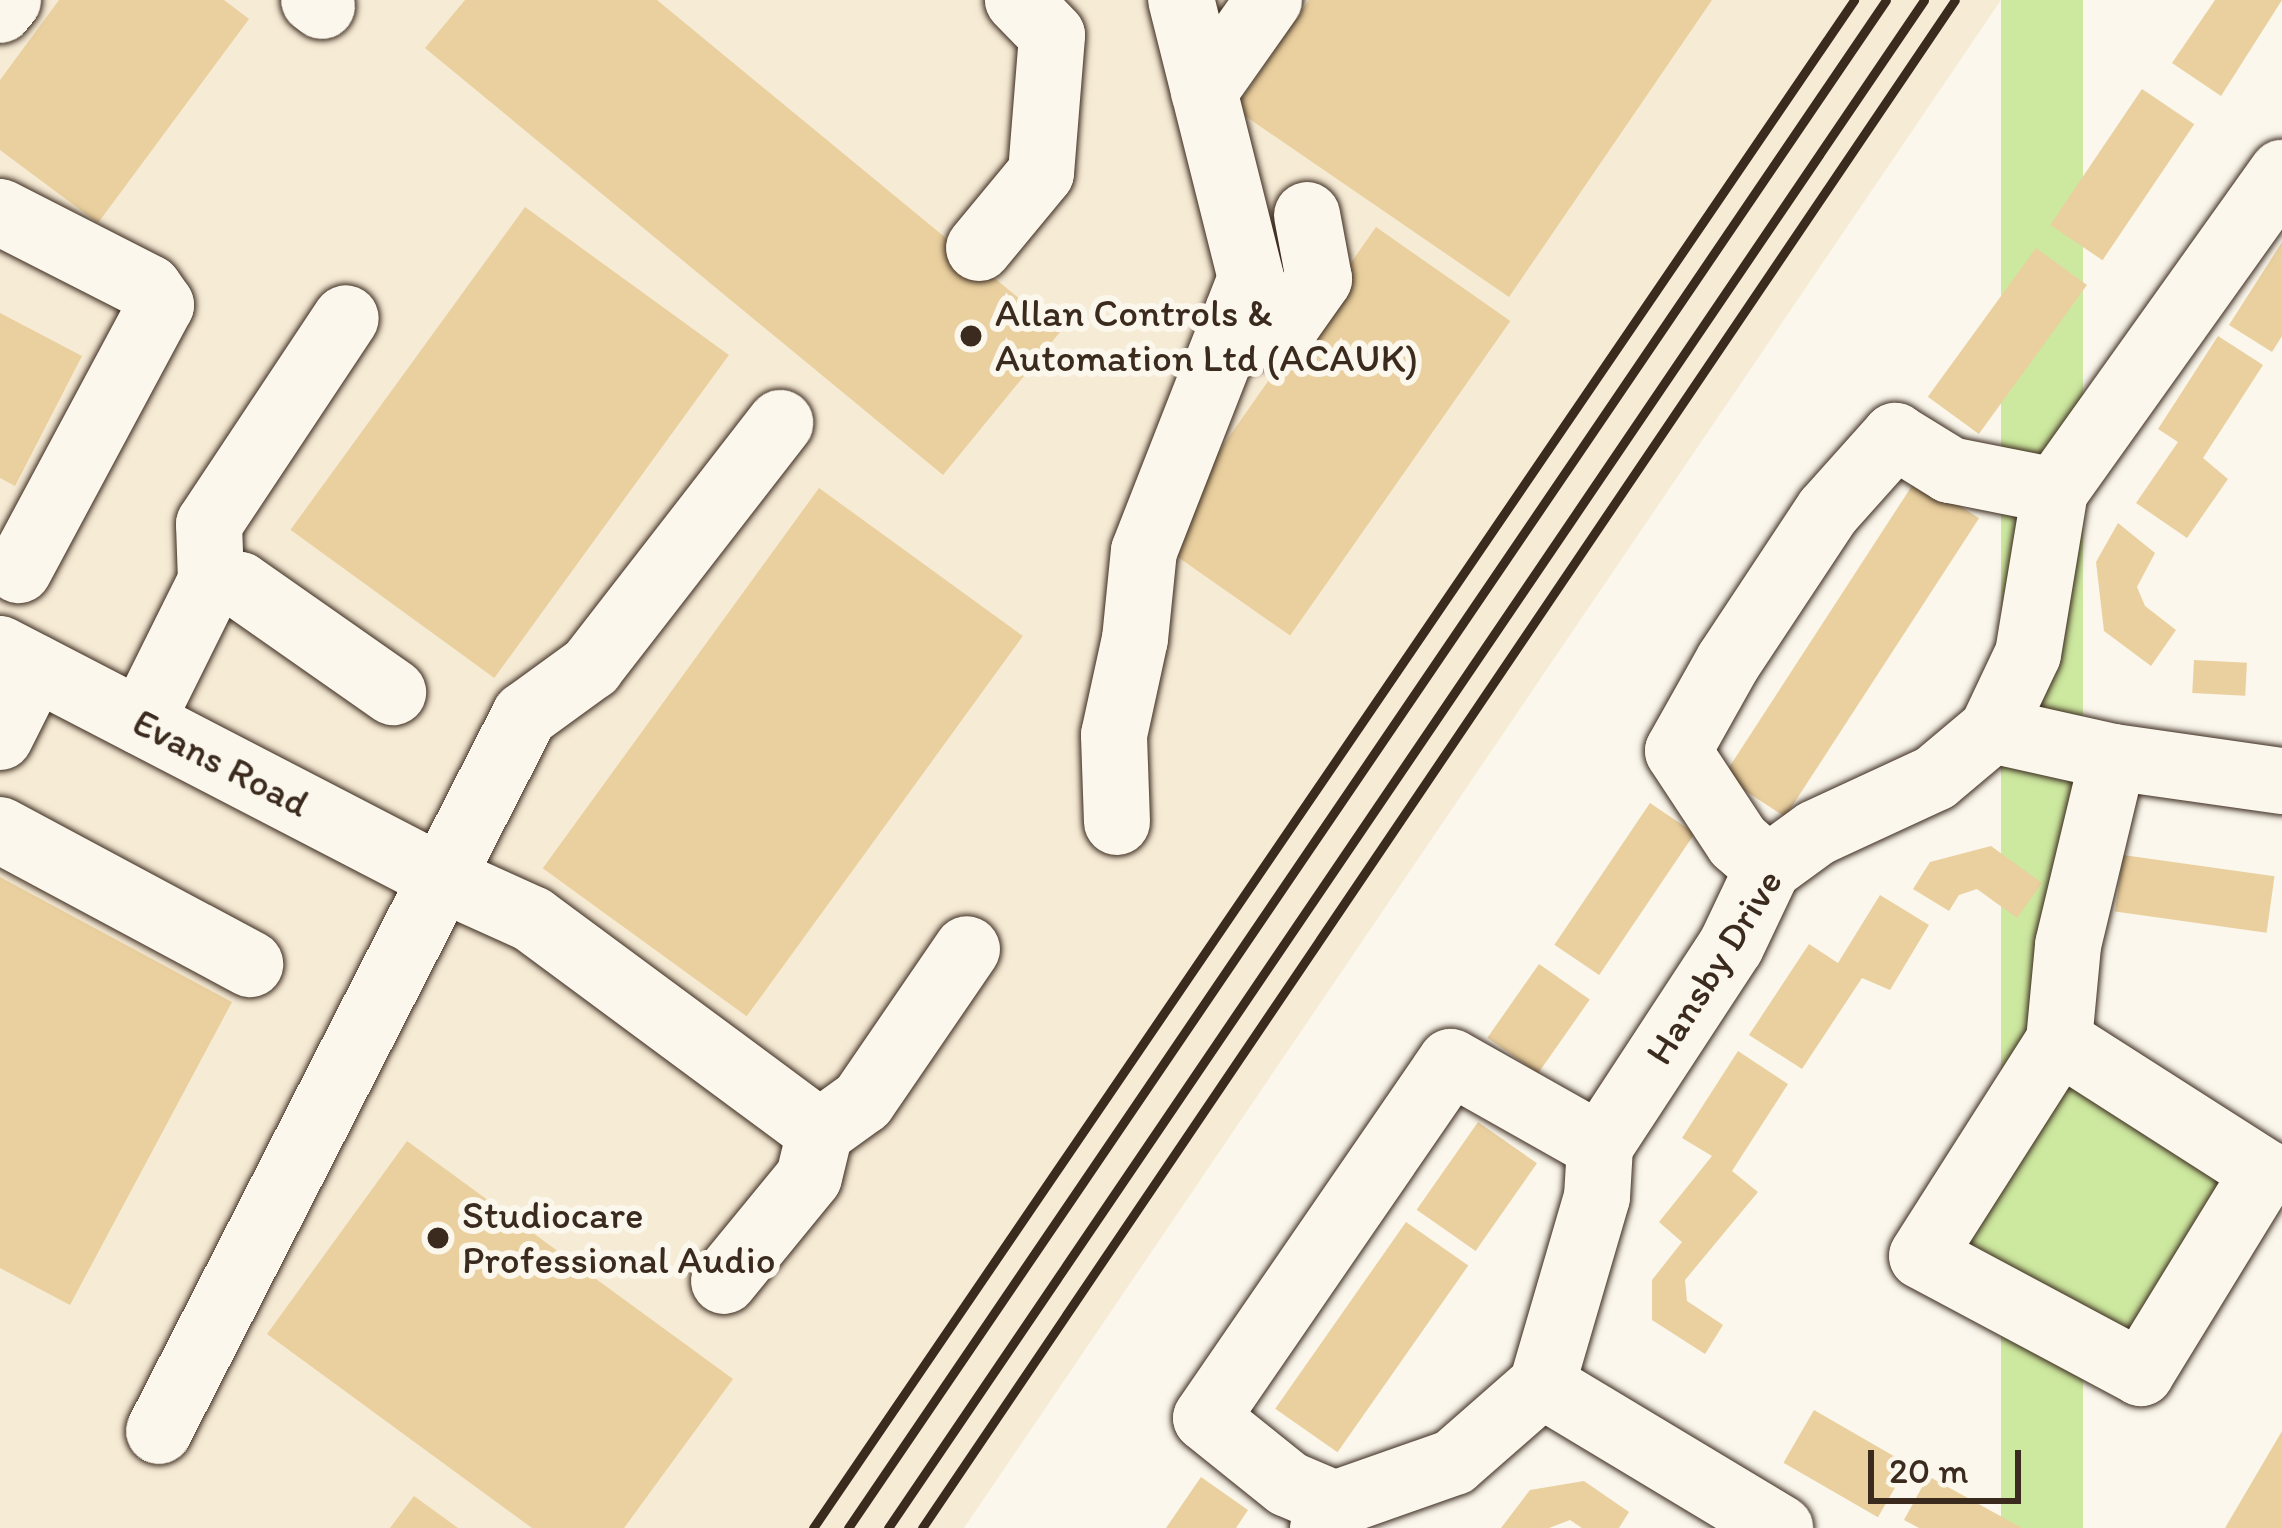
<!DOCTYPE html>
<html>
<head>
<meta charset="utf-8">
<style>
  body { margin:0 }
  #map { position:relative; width:2282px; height:1528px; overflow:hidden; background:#fbf7ec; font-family:Itim,sans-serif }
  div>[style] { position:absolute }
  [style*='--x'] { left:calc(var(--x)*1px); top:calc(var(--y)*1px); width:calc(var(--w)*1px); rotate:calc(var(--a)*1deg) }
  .built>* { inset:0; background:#f6ebd5 }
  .green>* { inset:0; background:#cde89f; transform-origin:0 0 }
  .building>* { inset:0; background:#ead09f; transform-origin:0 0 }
  .roads { filter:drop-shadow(0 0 3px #3b2a1e) drop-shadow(0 0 3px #3b2a1e) }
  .minor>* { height:66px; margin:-33px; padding:0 33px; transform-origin:33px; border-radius:33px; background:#fbf7ec }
  .rail>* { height:9px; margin:-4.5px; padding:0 4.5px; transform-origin:4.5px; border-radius:4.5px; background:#3b2a1e }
  .dots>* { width:33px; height:33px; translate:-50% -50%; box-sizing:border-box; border:6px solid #fbf7ec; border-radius:50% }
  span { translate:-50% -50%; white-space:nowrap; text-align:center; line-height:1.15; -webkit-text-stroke:12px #fbf7ec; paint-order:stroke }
  .poi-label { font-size:39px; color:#3b2a1e }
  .left { translate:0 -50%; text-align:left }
  .street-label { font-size:39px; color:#3b2a1e }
  .scale { position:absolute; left:1868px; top:1450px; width:153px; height:54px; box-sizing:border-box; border:6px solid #3b2a1e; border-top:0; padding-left:15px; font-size:36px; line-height:42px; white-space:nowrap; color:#3b2a1e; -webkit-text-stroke:9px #fbf7ec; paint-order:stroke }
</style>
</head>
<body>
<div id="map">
  <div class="built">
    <i style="clip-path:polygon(0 0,2001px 0,964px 1528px,0 1528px)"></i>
  </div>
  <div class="green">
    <i style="left:2001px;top:0;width:82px;height:1846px"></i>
    <i style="left:2059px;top:1041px;width:243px;height:255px;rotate:33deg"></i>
  </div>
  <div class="building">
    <i style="clip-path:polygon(59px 0,224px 0,249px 19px,98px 223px,0 150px,0 80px)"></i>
    <i style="clip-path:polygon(465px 0,657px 0,1060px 332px,943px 475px,425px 48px)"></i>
    <i style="clip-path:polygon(1309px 0,1712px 0,1509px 297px,1235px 109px)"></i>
    <i style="clip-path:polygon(2215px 0,2282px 0,2221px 96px,2172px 63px)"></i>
    <i style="left:2142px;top:89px;width:63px;height:164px;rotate:34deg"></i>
    <i style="left:525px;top:207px;width:252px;height:399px;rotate:36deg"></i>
    <i style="left:1376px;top:227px;width:164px;height:384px;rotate:35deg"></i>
    <i style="clip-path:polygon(2282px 242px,2282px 336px,2272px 352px,2229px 325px)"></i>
    <i style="left:2036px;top:248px;width:63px;height:184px;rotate:36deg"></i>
    <i style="clip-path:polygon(0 313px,82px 356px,15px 486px,0 478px)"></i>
    <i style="clip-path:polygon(2218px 336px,2263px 365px,2203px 458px,2228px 479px,2187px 538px,2136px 503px,2178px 442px,2158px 429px)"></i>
    <i style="left:1917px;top:478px;width:74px;height:356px;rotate:33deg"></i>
    <i style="left:819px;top:488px;width:252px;height:470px;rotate:36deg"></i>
    <i style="clip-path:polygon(2118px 523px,2155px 553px,2137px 587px,2145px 606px,2176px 630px,2151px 666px,2104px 631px,2096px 562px)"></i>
    <i style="left:2194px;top:660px;width:53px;height:33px;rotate:3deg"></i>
    <i style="left:1650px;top:803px;width:54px;height:171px;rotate:34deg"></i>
    <i style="clip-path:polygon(1991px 846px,2042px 883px,2017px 918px,1977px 889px,1959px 895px,1949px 911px,1913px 889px,1930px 862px)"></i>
    <i style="left:2123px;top:855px;width:153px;height:57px;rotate:8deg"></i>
    <i style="clip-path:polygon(0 877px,232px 1002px,70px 1305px,0 1268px)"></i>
    <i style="clip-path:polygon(1880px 895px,1929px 925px,1890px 990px,1862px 978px,1802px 1069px,1749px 1035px,1809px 944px,1838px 963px)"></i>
    <i style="left:1539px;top:964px;width:62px;height:90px;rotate:35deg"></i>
    <i style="clip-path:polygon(1738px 1051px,1788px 1084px,1732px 1171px,1758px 1192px,1685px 1280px,1687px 1301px,1723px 1325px,1705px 1354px,1652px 1320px,1652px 1280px,1682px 1242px,1659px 1222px,1712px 1156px,1682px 1138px)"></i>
    <i style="left:1478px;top:1122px;width:72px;height:107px;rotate:35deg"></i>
    <i style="clip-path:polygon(407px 1141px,733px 1379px,624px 1528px,532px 1528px,267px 1334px)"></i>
    <i style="left:1406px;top:1222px;width:76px;height:228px;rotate:35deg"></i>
    <i style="left:1814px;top:1410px;width:109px;height:61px;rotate:30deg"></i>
    <i style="clip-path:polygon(2282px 1431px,2282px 1528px,2225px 1528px)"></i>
    <i style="clip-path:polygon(1928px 1476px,2022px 1528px,1919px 1528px,1904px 1520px)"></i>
    <i style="clip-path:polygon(1201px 1477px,1248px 1510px,1236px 1528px,1166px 1528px)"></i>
    <i style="clip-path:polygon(1584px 1481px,1629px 1512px,1619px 1528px,1582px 1528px,1570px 1520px,1549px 1528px,1501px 1528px,1530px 1490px)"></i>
    <i style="clip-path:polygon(414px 1496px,458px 1528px,390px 1528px)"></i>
  </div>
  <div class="roads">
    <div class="minor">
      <i style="--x:314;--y:0;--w:10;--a:37"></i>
      <i style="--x:0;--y:10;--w:13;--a:-51"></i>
      <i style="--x:1204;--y:92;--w:113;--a:-54.8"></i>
      <i style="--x:0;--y:212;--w:167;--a:27"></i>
      <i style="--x:149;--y:288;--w:21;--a:55"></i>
      <i style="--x:161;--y:305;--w:301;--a:118.2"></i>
      <i style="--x:979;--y:248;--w:97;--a:-50.4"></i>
      <i style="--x:1041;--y:173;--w:138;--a:-85.4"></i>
      <i style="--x:1052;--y:35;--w:49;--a:-134.2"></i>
      <i style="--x:1225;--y:348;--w:68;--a:-21.6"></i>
      <i style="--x:1288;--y:323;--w:54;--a:-54.8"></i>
      <i style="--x:1319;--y:279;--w:65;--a:-100.6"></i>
      <i style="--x:211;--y:581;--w:29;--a:8"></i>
      <i style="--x:240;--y:585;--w:187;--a:35"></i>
      <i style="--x:0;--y:649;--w:497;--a:27.4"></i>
      <i style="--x:441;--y:878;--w:100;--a:24.3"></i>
      <i style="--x:532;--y:919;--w:358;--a:36.5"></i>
      <i style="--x:820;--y:1132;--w:53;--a:-35.8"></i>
      <i style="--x:863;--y:1101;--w:184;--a:-55.6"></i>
      <i style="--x:141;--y:722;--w:157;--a:-63.6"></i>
      <i style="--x:211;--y:581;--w:57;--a:-92"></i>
      <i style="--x:209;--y:524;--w:247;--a:-56.4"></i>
      <i style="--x:1992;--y:730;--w:124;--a:12.6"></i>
      <i style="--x:2113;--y:757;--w:171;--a:8.1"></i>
      <i style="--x:0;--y:737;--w:78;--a:-63.4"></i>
      <i style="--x:1117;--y:822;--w:87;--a:-92"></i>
      <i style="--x:1114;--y:735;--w:98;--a:-77.7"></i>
      <i style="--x:1135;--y:639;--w:88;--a:-84.2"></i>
      <i style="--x:1144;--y:551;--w:293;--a:-68.6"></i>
      <i style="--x:1251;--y:278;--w:287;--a:-104.1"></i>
      <i style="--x:0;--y:830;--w:284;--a:28.2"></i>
      <i style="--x:1768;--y:868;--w:40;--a:-139"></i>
      <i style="--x:1738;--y:842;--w:109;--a:-123.4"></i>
      <i style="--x:1678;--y:751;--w:102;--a:-60.7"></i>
      <i style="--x:1728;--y:662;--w:181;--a:-56.5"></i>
      <i style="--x:1828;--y:511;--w:101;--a:-48.2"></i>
      <i style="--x:1895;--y:436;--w:65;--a:31.7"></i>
      <i style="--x:1950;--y:470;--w:107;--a:11.3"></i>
      <i style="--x:2059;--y:1041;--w:243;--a:32.6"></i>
      <i style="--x:2264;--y:1172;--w:236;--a:121.5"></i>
      <i style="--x:2141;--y:1373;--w:248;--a:-151.9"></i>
      <i style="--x:1922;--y:1256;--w:255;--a:-57.5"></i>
      <i style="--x:2059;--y:1041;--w:96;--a:-84.6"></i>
      <i style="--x:2068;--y:945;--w:193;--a:-76.5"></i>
      <i style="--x:724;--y:1281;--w:134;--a:-50.7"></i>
      <i style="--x:809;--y:1177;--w:46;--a:-76.3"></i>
      <i style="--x:1542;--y:1385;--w:278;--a:31"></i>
      <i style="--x:159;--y:1431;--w:804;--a:-62.93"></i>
      <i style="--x:525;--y:715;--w:82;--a:-36"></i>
      <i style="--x:591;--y:667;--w:309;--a:-52.2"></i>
      <i style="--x:1335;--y:1504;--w:51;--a:-156.9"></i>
      <i style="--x:1288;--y:1484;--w:105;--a:-141.2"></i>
      <i style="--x:1206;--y:1418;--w:432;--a:-55.5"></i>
      <i style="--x:1451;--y:1062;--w:171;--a:29.4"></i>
      <i style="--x:1323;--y:1528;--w:27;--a:-63"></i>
      <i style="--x:1335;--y:1504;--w:126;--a:-19.4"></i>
      <i style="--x:1454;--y:1462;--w:117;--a:-41.2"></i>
      <i style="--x:1542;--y:1385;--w:196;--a:-73.7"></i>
      <i style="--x:1597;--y:1197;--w:51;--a:-86.6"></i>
      <i style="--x:1600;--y:1146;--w:239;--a:-56.8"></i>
      <i style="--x:1731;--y:946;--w:86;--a:-64.6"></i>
      <i style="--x:1768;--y:868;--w:59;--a:-36.1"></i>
      <i style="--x:1816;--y:833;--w:131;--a:-24.8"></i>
      <i style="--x:1935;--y:778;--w:75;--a:-40.1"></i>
      <i style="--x:1992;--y:730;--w:84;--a:-64.7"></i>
      <i style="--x:2028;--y:654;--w:165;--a:-80.6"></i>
      <i style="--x:2055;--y:491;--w:391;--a:-54.5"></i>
    </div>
  </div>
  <div class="rail">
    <i style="--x:813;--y:1528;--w:1849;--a:-55.73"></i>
    <i style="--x:848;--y:1528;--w:1847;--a:-55.81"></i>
    <i style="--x:888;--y:1528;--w:1846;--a:-55.86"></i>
    <i style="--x:922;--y:1528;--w:1844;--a:-55.94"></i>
  </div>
  <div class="dots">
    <i style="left:971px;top:336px;background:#3b2a1e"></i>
    <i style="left:438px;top:1238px;background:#3b2a1e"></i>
  </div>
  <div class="poi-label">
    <span class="left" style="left:995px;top:336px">Allan Controls &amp;<br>Automation Ltd (ACAUK)</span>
    <span class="left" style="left:462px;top:1238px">Studiocare<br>Professional Audio</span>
  </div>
  <div class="street-label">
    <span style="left:221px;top:763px;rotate:27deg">Evans Road</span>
    <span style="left:1714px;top:967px;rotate:-58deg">Hansby Drive</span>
  </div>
  <div class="scale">20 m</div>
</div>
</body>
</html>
